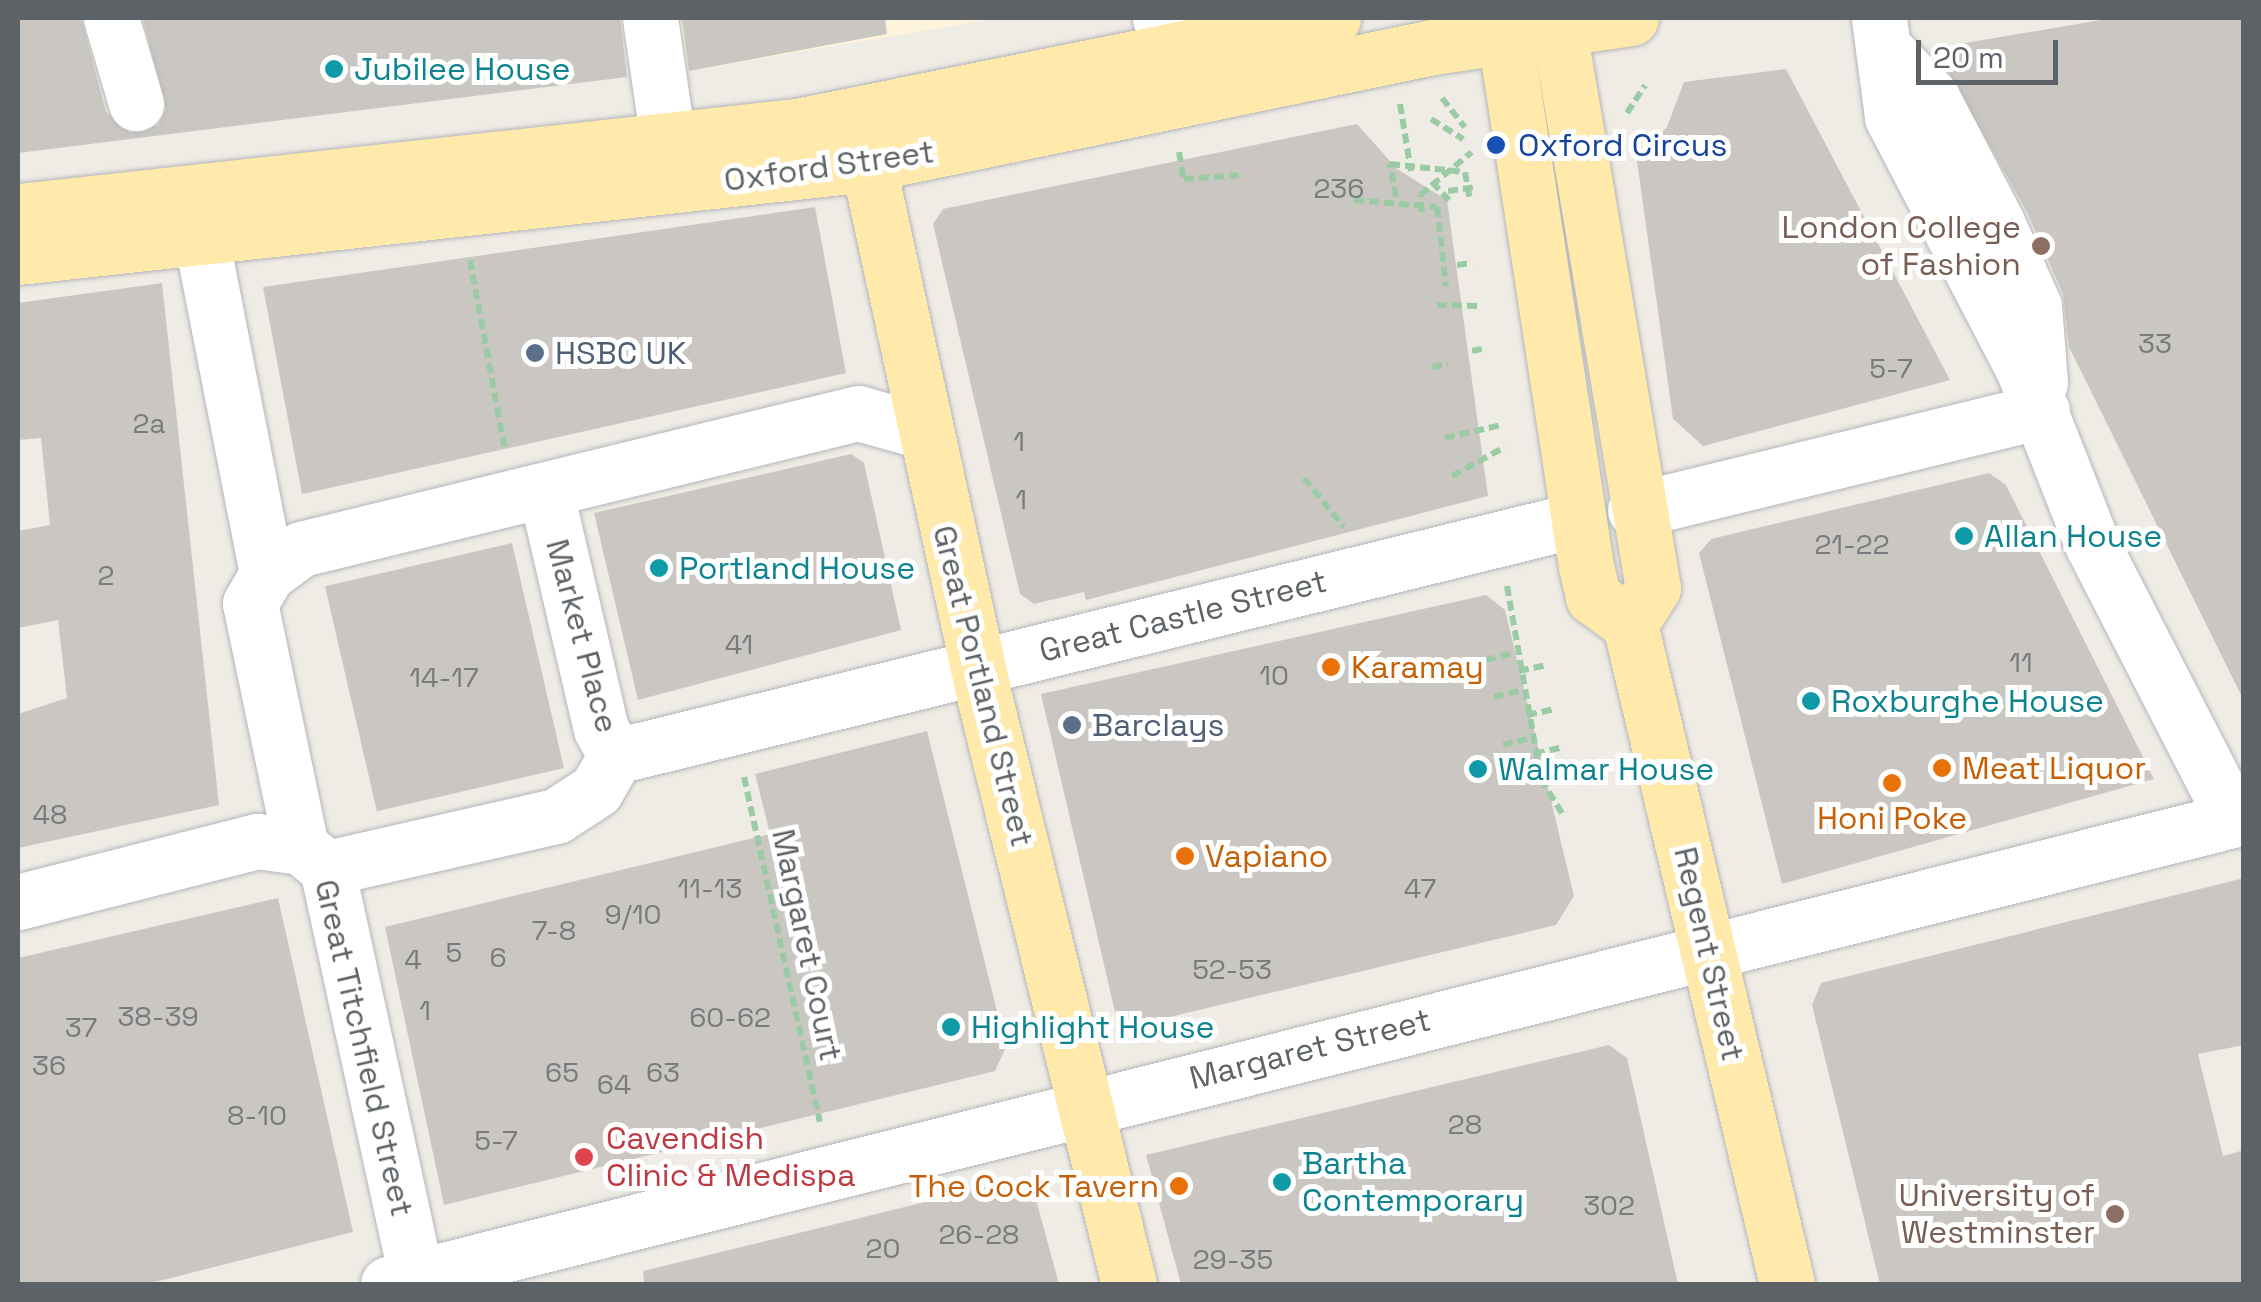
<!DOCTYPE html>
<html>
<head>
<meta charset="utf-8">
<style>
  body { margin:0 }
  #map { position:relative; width:2261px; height:1302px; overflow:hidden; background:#efece5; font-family:"Space Grotesk",sans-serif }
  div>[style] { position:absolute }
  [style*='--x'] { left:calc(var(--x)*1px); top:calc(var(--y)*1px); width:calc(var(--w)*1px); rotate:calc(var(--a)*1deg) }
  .commercial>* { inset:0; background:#fef3db }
  .building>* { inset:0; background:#cac7c2; transform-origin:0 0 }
  .path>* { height:6px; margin-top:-3px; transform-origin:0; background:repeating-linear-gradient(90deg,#9bcba4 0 10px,transparent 0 15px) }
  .roads { filter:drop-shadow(0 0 2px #b3b6ba) drop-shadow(0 0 2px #b3b6ba) }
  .minor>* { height:55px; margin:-27.5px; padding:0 27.5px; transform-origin:27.5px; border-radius:27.5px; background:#fff }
  .major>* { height:55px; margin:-27.5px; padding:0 27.5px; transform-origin:27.5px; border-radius:27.5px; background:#ffe9ab }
  .dots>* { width:28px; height:28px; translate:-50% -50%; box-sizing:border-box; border:5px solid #fff; border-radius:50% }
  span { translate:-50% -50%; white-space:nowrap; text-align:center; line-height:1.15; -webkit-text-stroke:10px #fff; paint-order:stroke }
  .number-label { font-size:28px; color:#787b7d }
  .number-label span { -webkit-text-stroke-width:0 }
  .culture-label { font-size:32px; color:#0d838f }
  .left { translate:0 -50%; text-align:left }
  .transit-label { font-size:32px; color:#164399 }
  .street-label { font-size:32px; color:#5d6266 }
  .education-label { font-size:32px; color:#785e54 }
  .right { translate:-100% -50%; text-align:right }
  .service-label { font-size:32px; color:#4e5e75 }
  .food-label { font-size:32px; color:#c56008 }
  .health-label { font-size:32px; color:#be3a42 }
  .frame { position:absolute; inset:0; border:20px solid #5d6266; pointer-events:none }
  .scale { position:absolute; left:1916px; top:40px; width:142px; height:45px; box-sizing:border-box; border:5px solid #5d6266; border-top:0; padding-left:12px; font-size:30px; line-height:35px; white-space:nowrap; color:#5d6266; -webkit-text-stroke:8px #fff; paint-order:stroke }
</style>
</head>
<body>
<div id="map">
  <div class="commercial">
    <i style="clip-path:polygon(678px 18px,998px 18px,687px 71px)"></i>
  </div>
  <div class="building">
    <i style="clip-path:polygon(18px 18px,81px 18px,106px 112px,130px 133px,158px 125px,166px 109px,143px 18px,620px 18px,627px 77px,18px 153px)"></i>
    <i style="clip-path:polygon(682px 18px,885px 18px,887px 34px,689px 71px)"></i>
    <i style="clip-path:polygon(2113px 18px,2244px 18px,2244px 701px,2069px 347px,2063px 294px,2026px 210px,1946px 68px,1965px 43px)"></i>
    <i style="clip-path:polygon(1786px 69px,1950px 380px,1703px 446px,1673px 419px,1637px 161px,1667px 127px,1684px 82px)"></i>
    <i style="clip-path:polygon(1357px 124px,1397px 169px,1447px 200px,1488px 496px,1086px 600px,1084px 592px,1034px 604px,1020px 594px,933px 224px,943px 209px)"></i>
    <i style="clip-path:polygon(815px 207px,846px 373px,302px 494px,263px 287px)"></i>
    <i style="clip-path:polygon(162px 283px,219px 805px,18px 848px,18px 714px,67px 698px,58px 620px,18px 628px,18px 531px,50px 525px,41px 438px,18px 440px,18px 303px)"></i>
    <i style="clip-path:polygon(851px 454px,864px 463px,901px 630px,638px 700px,594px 513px)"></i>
    <i style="clip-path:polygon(1989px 473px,2006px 485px,2154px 779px,1782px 884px,1699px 553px,1711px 539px)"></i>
    <i style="left:512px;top:543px;width:231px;height:192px;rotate:77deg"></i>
    <i style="clip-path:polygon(1486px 595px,1505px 610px,1574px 896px,1556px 925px,1119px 1029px,1041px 694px)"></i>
    <i style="clip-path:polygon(927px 731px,1006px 1047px,995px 1071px,444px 1205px,385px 927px,770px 834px,755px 774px)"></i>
    <i style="clip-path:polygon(2244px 878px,2244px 1045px,2198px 1054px,2223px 1156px,2244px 1150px,2244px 1284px,1880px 1284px,1812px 1005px,1821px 983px)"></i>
    <i style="clip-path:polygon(278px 898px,353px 1232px,147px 1284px,18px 1284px,18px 958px)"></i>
    <i style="clip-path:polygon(1609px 1045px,1627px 1058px,1678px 1284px,1181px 1284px,1146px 1155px)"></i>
    <i style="clip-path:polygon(1011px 1181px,1035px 1196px,1059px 1284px,644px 1284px,643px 1271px)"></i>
  </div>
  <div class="path">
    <i style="--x:1442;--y:98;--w:37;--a:52"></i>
    <i style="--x:1400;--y:104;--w:68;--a:80.7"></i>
    <i style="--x:1627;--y:113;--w:33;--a:-57"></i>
    <i style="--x:1431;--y:119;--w:38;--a:32"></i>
    <i style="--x:1179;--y:152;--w:27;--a:80"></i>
    <i style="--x:1184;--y:179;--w:59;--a:-3.9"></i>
    <i style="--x:1432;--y:182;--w:25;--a:47"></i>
    <i style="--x:1448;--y:191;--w:27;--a:-8"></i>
    <i style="--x:1396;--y:197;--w:34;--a:-100"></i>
    <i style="--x:1390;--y:164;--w:75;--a:6.1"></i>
    <i style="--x:1465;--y:172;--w:28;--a:80"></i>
    <i style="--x:1354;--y:200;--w:83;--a:4.8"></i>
    <i style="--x:1437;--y:207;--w:80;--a:83.5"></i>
    <i style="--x:1422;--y:212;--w:17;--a:-97"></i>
    <i style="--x:1420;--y:195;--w:67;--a:-39.6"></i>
    <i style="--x:470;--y:260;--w:193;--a:79.6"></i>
    <i style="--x:1457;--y:265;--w:15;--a:-8"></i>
    <i style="--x:1437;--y:305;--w:42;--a:1.4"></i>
    <i style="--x:1472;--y:351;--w:14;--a:-12"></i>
    <i style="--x:1432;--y:367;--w:16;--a:-11"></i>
    <i style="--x:1445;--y:438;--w:57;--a:-13.1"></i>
    <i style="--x:1452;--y:476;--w:60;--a:-28.7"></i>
    <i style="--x:1304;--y:478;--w:63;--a:50.8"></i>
    <i style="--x:1507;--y:586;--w:196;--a:80"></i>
    <i style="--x:1541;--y:779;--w:42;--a:58.6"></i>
    <i style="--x:1486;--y:660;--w:30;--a:-14"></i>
    <i style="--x:1519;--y:671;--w:29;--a:-12"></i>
    <i style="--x:1494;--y:697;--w:30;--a:-14"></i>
    <i style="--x:1527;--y:715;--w:29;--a:-12"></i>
    <i style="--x:1503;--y:745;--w:30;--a:-14"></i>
    <i style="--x:1535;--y:754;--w:30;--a:-14"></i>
    <i style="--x:744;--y:777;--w:353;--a:77.6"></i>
  </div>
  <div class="roads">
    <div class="minor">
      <i style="--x:111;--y:18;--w:89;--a:73.6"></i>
      <i style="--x:650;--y:18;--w:125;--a:81.7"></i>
      <i style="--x:668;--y:142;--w:43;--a:42.2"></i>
      <i style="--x:1160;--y:18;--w:41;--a:70.3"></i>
      <i style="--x:1879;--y:18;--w:100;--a:82.5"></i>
      <i style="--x:1892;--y:117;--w:286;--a:62.5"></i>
      <i style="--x:2024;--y:371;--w:186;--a:68.5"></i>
      <i style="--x:2092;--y:544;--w:310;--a:62.8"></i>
      <i style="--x:1883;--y:47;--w:71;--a:46.1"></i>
      <i style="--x:1932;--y:98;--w:141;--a:62.5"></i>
      <i style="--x:1997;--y:223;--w:91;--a:66"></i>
      <i style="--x:2034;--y:306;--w:77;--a:85.5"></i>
      <i style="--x:173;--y:201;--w:46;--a:52.1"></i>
      <i style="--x:201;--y:237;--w:343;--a:78.9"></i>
      <i style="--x:267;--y:574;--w:34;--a:120"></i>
      <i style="--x:250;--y:603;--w:249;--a:78.2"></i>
      <i style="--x:301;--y:847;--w:33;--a:39"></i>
      <i style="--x:327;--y:868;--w:426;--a:77.7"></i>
      <i style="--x:546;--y:493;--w:242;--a:76.9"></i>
      <i style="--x:601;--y:729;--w:31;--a:61"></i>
      <i style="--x:1635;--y:510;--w:419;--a:-13.7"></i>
      <i style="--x:267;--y:574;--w:42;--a:-36.3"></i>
      <i style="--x:301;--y:549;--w:573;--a:-13.72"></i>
      <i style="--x:858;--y:413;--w:66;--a:15.7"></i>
      <i style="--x:616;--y:756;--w:989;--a:-13.81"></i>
      <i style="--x:327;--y:868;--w:235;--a:-12.8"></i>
      <i style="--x:556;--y:816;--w:48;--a:-33"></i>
      <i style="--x:596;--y:790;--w:39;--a:-60"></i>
      <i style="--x:18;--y:902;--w:247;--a:-14.3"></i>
      <i style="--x:257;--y:841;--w:44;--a:7.8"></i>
      <i style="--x:388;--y:1284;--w:1914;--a:-14.12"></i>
    </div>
    <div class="major">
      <i style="--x:1502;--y:18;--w:554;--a:81.29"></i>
      <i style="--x:1586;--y:566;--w:32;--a:77"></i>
      <i style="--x:1593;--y:597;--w:46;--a:36.1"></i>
      <i style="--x:1630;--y:624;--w:678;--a:76.62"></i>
      <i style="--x:1557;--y:18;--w:578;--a:80.44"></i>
      <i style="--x:1653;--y:588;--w:43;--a:122.6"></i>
      <i style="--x:835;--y:146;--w:38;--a:29"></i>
      <i style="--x:868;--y:164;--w:13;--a:77"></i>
      <i style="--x:871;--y:177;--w:535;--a:77.7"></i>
      <i style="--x:985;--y:700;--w:601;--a:76.15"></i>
      <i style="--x:18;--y:211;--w:784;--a:-6.23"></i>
      <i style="--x:797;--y:126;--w:547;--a:-11.39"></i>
      <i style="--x:18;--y:257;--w:855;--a:-6.24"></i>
      <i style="--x:868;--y:164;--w:577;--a:-11.7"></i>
      <i style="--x:1433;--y:47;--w:200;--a:-8.3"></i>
    </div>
  </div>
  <div class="dots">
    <i style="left:334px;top:69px;background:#0f9aa8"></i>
    <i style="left:1496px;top:145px;background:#1a4fb4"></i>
    <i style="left:2041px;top:246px;background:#8d6e63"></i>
    <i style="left:535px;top:353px;background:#5c6f8a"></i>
    <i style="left:1964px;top:536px;background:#0f9aa8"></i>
    <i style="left:659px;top:568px;background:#0f9aa8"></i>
    <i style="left:1331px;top:667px;background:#e8710a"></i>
    <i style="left:1811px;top:701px;background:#0f9aa8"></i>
    <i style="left:1072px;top:725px;background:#5c6f8a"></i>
    <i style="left:1942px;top:768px;background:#e8710a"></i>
    <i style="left:1478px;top:769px;background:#0f9aa8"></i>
    <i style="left:1892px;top:783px;background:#e8710a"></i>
    <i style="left:1185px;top:856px;background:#e8710a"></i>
    <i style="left:951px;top:1027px;background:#0f9aa8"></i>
    <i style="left:584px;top:1157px;background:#e0444e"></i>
    <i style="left:1282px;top:1182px;background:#0f9aa8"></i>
    <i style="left:1179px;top:1186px;background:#e8710a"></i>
    <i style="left:2115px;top:1214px;background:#8d6e63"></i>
  </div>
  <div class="number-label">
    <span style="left:1339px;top:188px">236</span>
    <span style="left:2155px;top:343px">33</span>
    <span style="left:1891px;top:368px">5-7</span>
    <span style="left:149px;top:423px">2a</span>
    <span style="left:1019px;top:441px">1</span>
    <span style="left:1021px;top:499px">1</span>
    <span style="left:1852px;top:544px">21-22</span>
    <span style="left:106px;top:575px">2</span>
    <span style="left:739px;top:644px">41</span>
    <span style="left:2021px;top:662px">11</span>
    <span style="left:1274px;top:675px">10</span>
    <span style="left:444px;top:677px">14-17</span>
    <span style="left:50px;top:814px">48</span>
    <span style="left:710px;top:888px">11-13</span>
    <span style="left:1420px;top:888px">47</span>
    <span style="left:633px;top:914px">9/10</span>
    <span style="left:554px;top:930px">7-8</span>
    <span style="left:454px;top:952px">5</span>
    <span style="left:498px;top:957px">6</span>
    <span style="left:413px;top:959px">4</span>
    <span style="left:1232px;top:969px">52-53</span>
    <span style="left:425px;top:1010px">1</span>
    <span style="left:158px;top:1016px">38-39</span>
    <span style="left:730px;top:1017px">60-62</span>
    <span style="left:81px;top:1027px">37</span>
    <span style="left:49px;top:1065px">36</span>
    <span style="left:562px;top:1072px">65</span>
    <span style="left:663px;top:1072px">63</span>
    <span style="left:614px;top:1084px">64</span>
    <span style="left:257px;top:1115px">8-10</span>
    <span style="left:1465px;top:1124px">28</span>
    <span style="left:496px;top:1140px">5-7</span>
    <span style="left:1609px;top:1205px">302</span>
    <span style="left:979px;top:1234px">26-28</span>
    <span style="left:883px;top:1248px">20</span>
    <span style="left:1233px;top:1259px">29-35</span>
  </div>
  <div class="culture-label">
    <span class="left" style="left:354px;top:69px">Jubilee House</span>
    <span class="left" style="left:1984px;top:536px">Allan House</span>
    <span class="left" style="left:679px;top:568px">Portland House</span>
    <span class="left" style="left:1831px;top:701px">Roxburghe House</span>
    <span class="left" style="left:1498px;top:769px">Walmar House</span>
    <span class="left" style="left:971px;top:1027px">Highlight House</span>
    <span class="left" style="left:1302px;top:1182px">Bartha<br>Contemporary</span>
  </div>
  <div class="transit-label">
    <span class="left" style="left:1518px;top:145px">Oxford Circus</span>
  </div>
  <div class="street-label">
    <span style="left:829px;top:166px;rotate:-8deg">Oxford Street</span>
    <span style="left:1183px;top:616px;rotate:-14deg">Great Castle Street</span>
    <span style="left:582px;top:636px;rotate:75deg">Market Place</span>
    <span style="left:983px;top:686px;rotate:76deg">Great Portland Street</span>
    <span style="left:807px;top:945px;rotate:78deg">Margaret Court</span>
    <span style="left:1709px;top:954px;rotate:77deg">Regent Street</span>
    <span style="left:364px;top:1048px;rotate:77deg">Great Titchfield Street</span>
    <span style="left:1310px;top:1049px;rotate:-14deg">Margaret Street</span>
  </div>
  <div class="education-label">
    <span class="right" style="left:2021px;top:246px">London College<br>of Fashion</span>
    <span class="right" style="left:2095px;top:1214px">University of<br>Westminster</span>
  </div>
  <div class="service-label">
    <span class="left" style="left:555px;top:353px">HSBC UK</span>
    <span class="left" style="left:1092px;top:725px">Barclays</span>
  </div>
  <div class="food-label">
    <span class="left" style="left:1351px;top:667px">Karamay</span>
    <span class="left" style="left:1962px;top:768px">Meat Liquor</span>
    <span style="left:1892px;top:818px">Honi Poke</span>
    <span class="left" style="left:1205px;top:856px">Vapiano</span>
    <span class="right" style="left:1159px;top:1186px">The Cock Tavern</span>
  </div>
  <div class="health-label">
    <span class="left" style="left:606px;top:1157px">Cavendish<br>Clinic &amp; Medispa</span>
  </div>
  <div class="frame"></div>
  <div class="scale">20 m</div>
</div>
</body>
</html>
